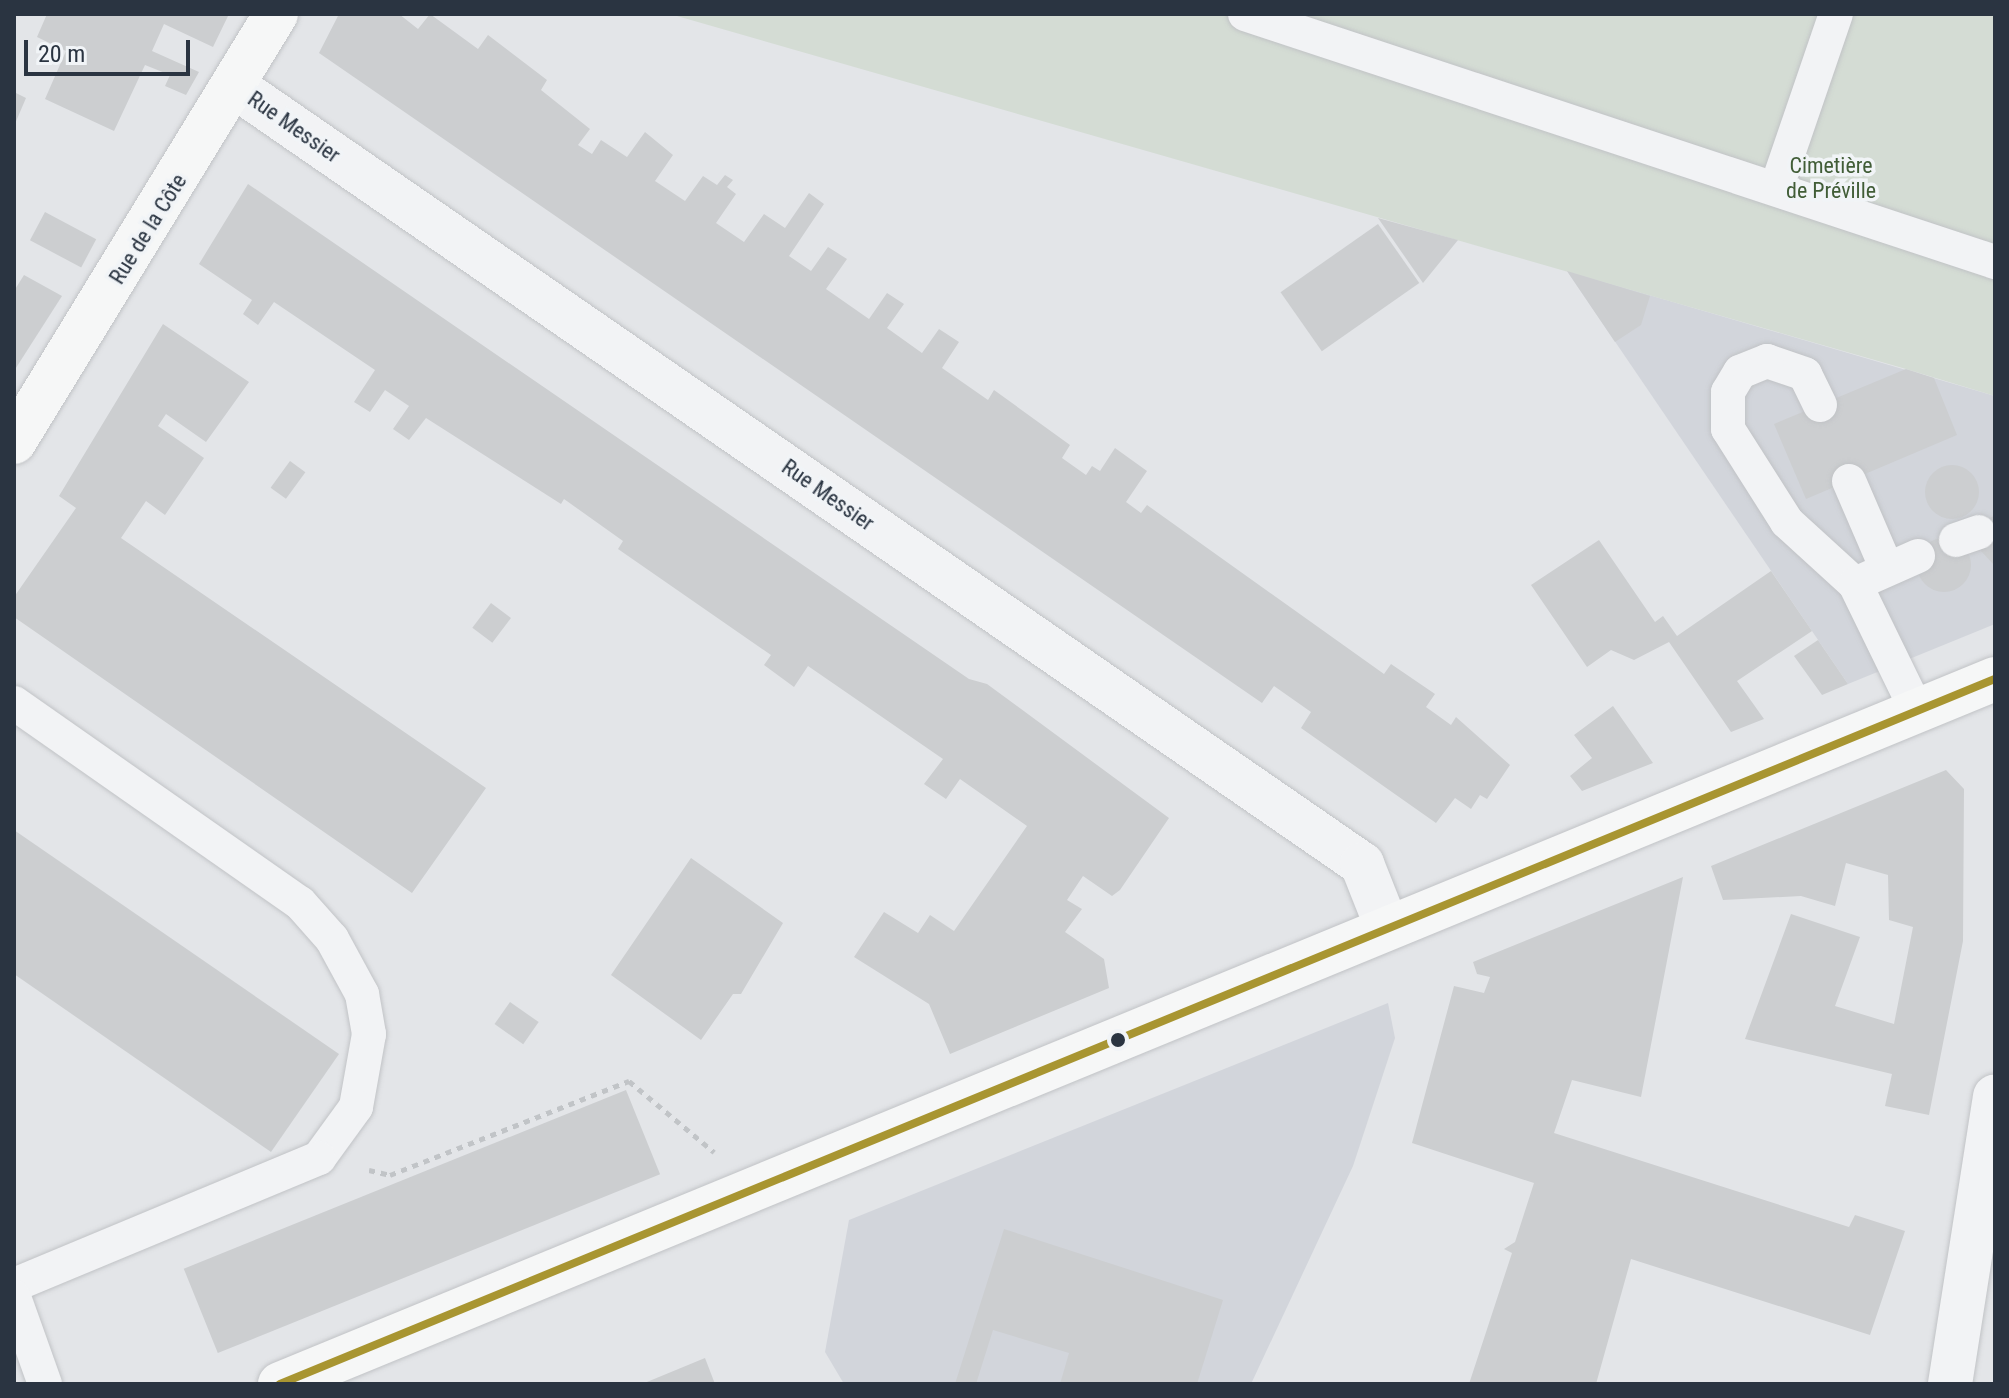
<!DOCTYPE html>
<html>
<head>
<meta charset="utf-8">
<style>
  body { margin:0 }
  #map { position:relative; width:2009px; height:1398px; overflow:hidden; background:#e3e5e8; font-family:"Roboto Condensed",sans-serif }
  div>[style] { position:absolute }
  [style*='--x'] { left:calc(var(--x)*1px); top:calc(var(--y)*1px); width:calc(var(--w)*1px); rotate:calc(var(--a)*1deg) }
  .built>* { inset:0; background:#d2d5db }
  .green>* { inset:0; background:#d4dcd4 }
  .building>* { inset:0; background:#ccced0; transform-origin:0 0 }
  .round { border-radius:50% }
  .path>* { height:5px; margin-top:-2.5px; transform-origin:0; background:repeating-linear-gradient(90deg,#c1c4c7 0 6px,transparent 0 12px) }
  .roads { filter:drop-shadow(0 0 2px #c1c3c6) drop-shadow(0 0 2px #c1c3c6) }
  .lane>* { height:34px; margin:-17px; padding:0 17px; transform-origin:17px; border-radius:17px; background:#f2f3f5 }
  .street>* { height:44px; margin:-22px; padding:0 22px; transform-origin:22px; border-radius:22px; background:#f2f3f5 }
  .secondary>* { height:44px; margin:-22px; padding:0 22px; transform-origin:22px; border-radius:22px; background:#f6f7f7 }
  .bus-1>* { height:8px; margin:-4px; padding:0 4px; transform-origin:4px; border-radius:4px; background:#a89531 }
  .dots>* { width:22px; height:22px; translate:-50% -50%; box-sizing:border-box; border:4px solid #f1f4f7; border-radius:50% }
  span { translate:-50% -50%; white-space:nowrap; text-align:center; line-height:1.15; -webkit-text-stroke:7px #f1f4f7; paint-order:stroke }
  .street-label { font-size:22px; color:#2a3441 }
  .park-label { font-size:22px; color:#415d37 }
  .frame { position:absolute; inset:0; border:16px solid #2a3441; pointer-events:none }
  .scale { position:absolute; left:24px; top:40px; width:166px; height:36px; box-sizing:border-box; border:4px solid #2a3441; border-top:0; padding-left:10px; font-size:24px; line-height:28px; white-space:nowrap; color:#2a3441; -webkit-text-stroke:6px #f1f4f7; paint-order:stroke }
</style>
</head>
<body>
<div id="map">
  <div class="built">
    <i style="clip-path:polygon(1567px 271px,1995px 396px,1995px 624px,1848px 684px)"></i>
    <i style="clip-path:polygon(1388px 1003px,1395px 1038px,1353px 1166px,1251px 1384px,844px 1384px,825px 1352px,849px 1220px)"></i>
  </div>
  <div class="green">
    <i style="clip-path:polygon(670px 14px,1995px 14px,1995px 396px,1906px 369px)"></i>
  </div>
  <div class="building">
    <i style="clip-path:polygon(47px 14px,229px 14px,213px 47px,164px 24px,152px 51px,199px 72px,186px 95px,165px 86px,170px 75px,145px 65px,114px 131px,45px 99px,66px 51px,37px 37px)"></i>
    <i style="clip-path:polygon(339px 14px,399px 14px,418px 29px,430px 14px,478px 49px,488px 35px,547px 80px,541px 90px,590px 129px,578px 145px,592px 154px,601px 140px,627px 157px,645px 132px,673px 155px,655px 181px,685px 201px,703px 176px,717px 185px,725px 175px,733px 180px,727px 187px,736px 194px,716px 223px,744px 242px,764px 214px,785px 228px,809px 193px,824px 204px,789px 256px,811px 271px,828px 247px,847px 259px,826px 289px,869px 319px,887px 293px,904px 304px,887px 328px,922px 353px,939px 329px,959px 342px,942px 368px,988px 400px,994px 390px,1070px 445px,1062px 458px,1086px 475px,1092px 466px,1100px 471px,1115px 448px,1147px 471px,1126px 502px,1141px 513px,1147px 505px,1384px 674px,1391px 664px,1435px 694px,1426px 707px,1451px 725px,1456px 717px,1510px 765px,1487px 799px,1480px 795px,1471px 809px,1455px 798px,1436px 823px,1301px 728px,1311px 712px,1274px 686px,1262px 703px,319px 53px)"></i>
    <i style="clip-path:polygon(14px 92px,26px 98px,14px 126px)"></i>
    <i style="clip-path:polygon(248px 184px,969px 679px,987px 684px,1169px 818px,1120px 890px,1112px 896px,1083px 876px,1067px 900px,1082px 909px,1065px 932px,1104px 959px,1109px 988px,950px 1054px,929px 1004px,854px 957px,884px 912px,918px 933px,930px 915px,954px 931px,1027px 826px,960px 779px,946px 799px,924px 784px,943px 759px,808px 666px,794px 687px,764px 665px,771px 655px,618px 549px,623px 541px,564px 499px,561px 504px,426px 418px,409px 440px,393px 429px,409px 406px,385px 390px,370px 412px,354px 402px,375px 370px,274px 302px,258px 325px,243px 314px,252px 300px,199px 264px)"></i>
    <i style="left:45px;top:212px;width:58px;height:32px;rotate:28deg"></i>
    <i style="clip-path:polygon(1378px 218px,1458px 240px,1423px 283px)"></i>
    <i style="left:1378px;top:224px;width:72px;height:119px;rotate:55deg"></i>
    <i style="clip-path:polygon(1567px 271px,1650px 296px,1641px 325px,1615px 342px)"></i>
    <i style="clip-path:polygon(24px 275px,62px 296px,14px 371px,14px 291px)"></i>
    <i style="clip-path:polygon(163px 324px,249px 382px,206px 442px,166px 414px,158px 426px,204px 458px,165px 515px,146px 501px,121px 538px,486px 788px,412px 893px,14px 617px,14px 597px,76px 508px,59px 496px)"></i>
    <i style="clip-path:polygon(1906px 369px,1934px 378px,1957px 435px,1806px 499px,1774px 424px)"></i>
    <i style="left:290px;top:461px;width:19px;height:33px;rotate:36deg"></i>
    <i class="round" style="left:1925px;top:465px;width:54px;height:54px"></i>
    <i style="clip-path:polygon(1995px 515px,1995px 566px,1980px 550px,1987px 520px)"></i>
    <i class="round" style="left:1917px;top:538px;width:54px;height:54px"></i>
    <i style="clip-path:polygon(1599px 540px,1655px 622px,1663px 616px,1677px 636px,1771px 571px,1812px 631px,1737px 681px,1764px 719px,1731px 732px,1669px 642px,1634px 660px,1611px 650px,1587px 667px,1531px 585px)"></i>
    <i style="left:491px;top:603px;width:25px;height:31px;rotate:37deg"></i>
    <i style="clip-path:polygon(1818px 640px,1848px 684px,1822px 695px,1794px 656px)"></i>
    <i style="clip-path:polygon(1613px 706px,1653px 763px,1582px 791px,1570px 776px,1592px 758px,1574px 735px)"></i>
    <i style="clip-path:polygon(1946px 770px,1964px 789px,1963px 941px,1929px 1115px,1885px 1106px,1892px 1074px,1745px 1039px,1791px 914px,1860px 937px,1835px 1006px,1894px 1024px,1913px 927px,1889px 920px,1888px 875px,1846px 863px,1835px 906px,1801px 896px,1723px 900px,1711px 866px)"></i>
    <i style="clip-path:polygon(14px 830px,339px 1054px,271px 1152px,14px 974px)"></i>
    <i style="clip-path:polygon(691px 858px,783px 923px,741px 994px,733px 994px,701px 1040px,611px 975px)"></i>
    <i style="clip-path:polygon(1683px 877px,1641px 1097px,1572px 1080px,1554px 1133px,1849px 1227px,1855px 1215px,1905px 1231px,1870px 1335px,1631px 1259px,1596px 1384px,1469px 1384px,1512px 1253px,1504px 1249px,1515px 1242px,1534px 1183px,1412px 1143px,1454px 986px,1484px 993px,1490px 977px,1477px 974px,1473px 962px)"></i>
    <i style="left:510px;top:1002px;width:35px;height:27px;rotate:35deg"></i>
    <i style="left:626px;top:1090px;width:91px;height:477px;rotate:68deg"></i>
    <i style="clip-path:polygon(1004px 1229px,1223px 1300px,1197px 1384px,1060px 1384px,1069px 1353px,993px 1330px,976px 1384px,955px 1384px)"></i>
    <i style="clip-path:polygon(705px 1358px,715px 1384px,642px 1384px)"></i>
  </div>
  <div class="path">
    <i style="--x:369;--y:1170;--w:22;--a:13"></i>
    <i style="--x:390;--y:1175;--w:257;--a:-21.5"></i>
    <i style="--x:629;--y:1081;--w:111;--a:39.9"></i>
  </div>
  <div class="roads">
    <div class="lane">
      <i style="--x:1245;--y:14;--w:790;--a:18.3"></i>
      <i style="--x:1776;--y:189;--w:185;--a:-71.1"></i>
      <i style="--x:1820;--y:405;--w:34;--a:-116"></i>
      <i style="--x:1805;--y:374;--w:40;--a:-161.1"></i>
      <i style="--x:1767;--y:361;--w:29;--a:158"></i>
      <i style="--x:1740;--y:372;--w:23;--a:121"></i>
      <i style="--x:1728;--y:392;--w:37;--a:90"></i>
      <i style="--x:1728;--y:429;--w:110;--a:57.6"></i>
      <i style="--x:1787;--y:522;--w:92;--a:42.4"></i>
      <i style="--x:1849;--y:481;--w:94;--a:66.7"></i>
      <i style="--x:1956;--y:540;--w:24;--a:-19"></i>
      <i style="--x:14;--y:703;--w:349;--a:35"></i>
      <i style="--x:300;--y:903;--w:48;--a:48.4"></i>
      <i style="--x:332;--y:939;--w:63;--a:61.4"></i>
      <i style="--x:362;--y:994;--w:41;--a:80.1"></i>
      <i style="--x:369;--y:1034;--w:74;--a:100.1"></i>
      <i style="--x:356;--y:1107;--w:63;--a:126"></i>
      <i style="--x:319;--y:1158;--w:330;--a:157.4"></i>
      <i style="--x:1917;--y:711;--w:141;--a:-116"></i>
      <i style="--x:1855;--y:584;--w:69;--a:-24"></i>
      <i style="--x:14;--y:1297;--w:92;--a:70.4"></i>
    </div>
    <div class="street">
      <i style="--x:237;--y:88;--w:1367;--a:34.6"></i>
      <i style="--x:1362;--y:864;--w:68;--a:68.4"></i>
      <i style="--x:1950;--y:1384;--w:291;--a:-81.1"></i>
    </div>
    <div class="secondary">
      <i style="--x:14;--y:442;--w:502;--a:-58.53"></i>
      <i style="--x:280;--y:1384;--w:1854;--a:-22.35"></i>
    </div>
  </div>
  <div class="bus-1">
    <i style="--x:280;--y:1384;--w:1854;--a:-22.35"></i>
  </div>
  <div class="dots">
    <i style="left:1118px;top:1040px;background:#2a3441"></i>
  </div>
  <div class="street-label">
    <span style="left:294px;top:127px;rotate:35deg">Rue Messier</span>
    <span style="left:148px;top:229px;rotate:-58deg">Rue de la Côte</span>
    <span style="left:828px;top:495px;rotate:35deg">Rue Messier</span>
  </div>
  <div class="park-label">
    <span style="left:1831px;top:178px">Cimetière<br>de Préville</span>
  </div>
  <div class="frame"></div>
  <div class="scale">20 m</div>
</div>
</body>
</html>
